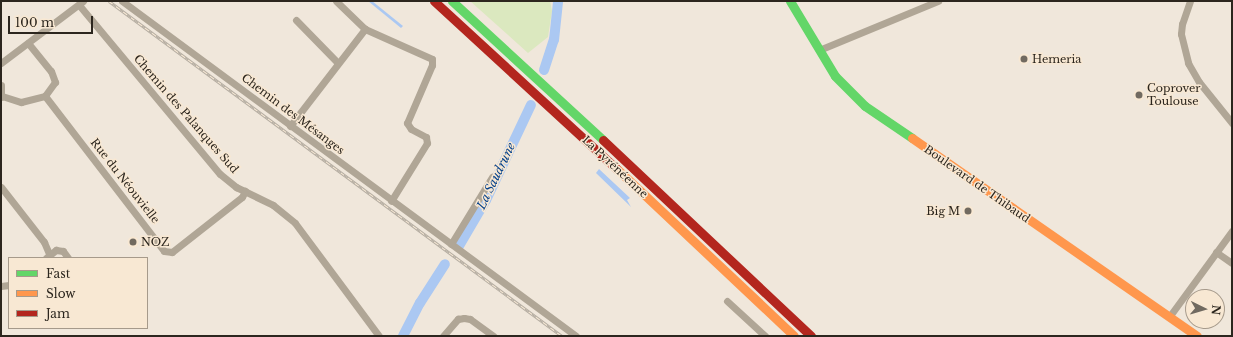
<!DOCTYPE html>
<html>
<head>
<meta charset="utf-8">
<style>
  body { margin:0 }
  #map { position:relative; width:1233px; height:337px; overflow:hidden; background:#f0e7db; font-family:"Libre Baskerville",serif }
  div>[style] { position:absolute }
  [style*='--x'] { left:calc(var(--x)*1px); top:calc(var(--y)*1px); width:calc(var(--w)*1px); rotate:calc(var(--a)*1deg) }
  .green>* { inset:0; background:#dbe8bf }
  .water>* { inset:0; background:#abc8f2 }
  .river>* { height:10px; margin:-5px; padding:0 5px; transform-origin:5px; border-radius:5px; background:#abc8f2 }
  .street>* { height:7px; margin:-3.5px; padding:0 3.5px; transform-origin:3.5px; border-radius:3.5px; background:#b0a696 }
  .fast>* { height:9px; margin:-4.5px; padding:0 4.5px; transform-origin:4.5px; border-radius:4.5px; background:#63d668 }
  .slow>* { height:9px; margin:-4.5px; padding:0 4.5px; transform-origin:4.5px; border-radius:4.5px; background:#ff974d }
  .jam>* { height:9px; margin:-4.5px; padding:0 4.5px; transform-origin:4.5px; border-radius:4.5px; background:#b3261e }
  .rail>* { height:3px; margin-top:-1.5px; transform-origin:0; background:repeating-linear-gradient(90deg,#f8e8d3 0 4.5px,#b4aca0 0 9px); box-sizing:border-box; border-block:1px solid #b4aca0 }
  .dots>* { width:11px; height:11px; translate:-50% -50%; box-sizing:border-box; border:2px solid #f8e8d3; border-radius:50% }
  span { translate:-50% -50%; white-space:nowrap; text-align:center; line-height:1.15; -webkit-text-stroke:3px #f8e8d3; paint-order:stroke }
  .poi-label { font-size:11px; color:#2c261e }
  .left { translate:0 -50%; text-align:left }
  .right { translate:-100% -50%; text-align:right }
  .street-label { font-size:11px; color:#2c261e }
  .water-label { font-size:12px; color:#05418b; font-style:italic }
  .frame { position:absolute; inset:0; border:2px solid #2c261e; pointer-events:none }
  .legend { position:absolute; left:8px; top:257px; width:140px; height:72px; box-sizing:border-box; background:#f8e8d3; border:1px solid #a69a8b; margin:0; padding:5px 7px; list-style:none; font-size:12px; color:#2c261e }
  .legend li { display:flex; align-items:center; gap:8px; height:20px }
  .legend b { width:20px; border:1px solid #a69a8b }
  .north { position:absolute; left:1185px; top:289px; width:40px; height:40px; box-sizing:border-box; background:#f8e8d3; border:1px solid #a69a8b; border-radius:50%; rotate:95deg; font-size:11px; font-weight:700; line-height:16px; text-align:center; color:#2c261e }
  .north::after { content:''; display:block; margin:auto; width:14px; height:18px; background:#716a60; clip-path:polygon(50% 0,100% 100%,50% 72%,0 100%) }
  .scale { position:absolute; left:8px; top:16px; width:85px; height:18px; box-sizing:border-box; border:2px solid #2c261e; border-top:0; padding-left:5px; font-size:12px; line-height:14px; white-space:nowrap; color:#2c261e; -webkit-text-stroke:3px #f8e8d3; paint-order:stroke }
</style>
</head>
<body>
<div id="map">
  <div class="green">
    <i style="clip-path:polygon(470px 1px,550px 1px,552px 11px,548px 37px,528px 53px)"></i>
  </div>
  <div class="water">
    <i style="clip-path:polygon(368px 1px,372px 1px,403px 26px,401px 28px)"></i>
    <i style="clip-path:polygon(599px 169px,630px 198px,627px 200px,631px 207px,596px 173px)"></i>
  </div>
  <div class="river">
    <i style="--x:544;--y:70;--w:32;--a:-72"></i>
    <i style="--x:554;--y:40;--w:39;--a:-84"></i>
    <i style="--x:459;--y:246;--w:53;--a:-59.6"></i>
    <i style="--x:486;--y:200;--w:105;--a:-64.7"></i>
    <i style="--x:403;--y:336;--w:37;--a:-63"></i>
    <i style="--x:420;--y:303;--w:46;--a:-57.3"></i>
  </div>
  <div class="street">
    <i style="--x:122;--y:1;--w:564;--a:36.42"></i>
    <i style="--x:1190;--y:1;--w:24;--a:109"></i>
    <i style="--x:1182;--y:24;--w:10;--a:96"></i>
    <i style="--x:1181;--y:34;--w:30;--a:76"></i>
    <i style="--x:1188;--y:63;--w:22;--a:60"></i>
    <i style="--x:1199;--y:82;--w:53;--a:51.2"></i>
    <i style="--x:79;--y:5;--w:220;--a:50.2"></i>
    <i style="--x:220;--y:174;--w:21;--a:39"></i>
    <i style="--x:236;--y:187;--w:41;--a:25.9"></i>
    <i style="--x:273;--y:205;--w:28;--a:39"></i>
    <i style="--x:295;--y:223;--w:141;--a:53.4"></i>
    <i style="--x:296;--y:20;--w:59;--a:45.7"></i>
    <i style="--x:365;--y:29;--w:73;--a:24.1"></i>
    <i style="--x:432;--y:59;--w:6;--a:90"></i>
    <i style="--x:432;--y:65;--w:63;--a:113.3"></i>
    <i style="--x:407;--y:123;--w:7;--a:56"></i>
    <i style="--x:411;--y:129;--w:17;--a:28"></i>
    <i style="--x:426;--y:137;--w:6;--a:81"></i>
    <i style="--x:427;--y:143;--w:68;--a:121.8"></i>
    <i style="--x:28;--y:43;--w:36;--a:51"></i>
    <i style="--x:51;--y:71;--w:12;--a:70"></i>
    <i style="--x:55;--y:82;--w:17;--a:126"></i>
    <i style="--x:45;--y:96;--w:195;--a:52.5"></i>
    <i style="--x:164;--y:251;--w:8;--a:7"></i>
    <i style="--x:172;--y:252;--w:89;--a:-38.2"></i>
    <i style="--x:242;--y:197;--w:7;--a:-63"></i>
    <i style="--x:819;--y:50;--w:129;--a:-22.4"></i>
    <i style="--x:1;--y:63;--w:103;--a:-37.1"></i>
    <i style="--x:1;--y:85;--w:12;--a:90"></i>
    <i style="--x:2;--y:96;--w:20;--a:18"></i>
    <i style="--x:21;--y:102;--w:25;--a:-14"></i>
    <i style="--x:290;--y:126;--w:123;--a:-52.3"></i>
    <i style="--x:365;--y:29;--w:40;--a:-136"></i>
    <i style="--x:1;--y:187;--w:70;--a:52"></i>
    <i style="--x:44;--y:242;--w:13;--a:67"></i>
    <i style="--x:451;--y:244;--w:79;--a:-58.5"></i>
    <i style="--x:1216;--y:252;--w:19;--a:35"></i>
    <i style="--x:46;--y:258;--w:13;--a:-39"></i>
    <i style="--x:56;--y:250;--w:7;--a:8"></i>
    <i style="--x:63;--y:251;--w:9;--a:54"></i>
    <i style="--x:1;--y:286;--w:8;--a:-7"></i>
    <i style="--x:727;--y:301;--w:52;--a:42.6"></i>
    <i style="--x:1169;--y:317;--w:107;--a:-53.8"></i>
    <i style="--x:443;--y:336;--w:23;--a:-49"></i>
    <i style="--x:458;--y:319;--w:6;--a:-9"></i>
    <i style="--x:464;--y:318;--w:6;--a:9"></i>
    <i style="--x:470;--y:319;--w:29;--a:36"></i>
  </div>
  <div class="fast">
    <i style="--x:452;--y:1;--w:205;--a:42.6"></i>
    <i style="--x:790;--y:1;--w:87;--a:59"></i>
    <i style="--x:835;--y:76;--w:42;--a:45"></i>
    <i style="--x:865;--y:106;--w:57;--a:34.2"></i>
  </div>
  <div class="slow">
    <i style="--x:912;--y:138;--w:347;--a:34.8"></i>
    <i style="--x:617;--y:169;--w:243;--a:43.3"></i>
  </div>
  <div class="jam">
    <i style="--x:434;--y:1;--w:248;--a:42.6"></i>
    <i style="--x:603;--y:140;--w:286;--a:43.3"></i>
  </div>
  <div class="rail">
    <i style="--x:109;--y:1;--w:563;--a:36.48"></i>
  </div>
  <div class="dots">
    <i style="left:1024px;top:59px;background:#716a60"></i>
    <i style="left:1139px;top:95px;background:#716a60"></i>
    <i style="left:968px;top:211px;background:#716a60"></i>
    <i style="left:133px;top:242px;background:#716a60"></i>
  </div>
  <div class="poi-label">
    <span class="left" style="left:1032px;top:59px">Hemeria</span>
    <span class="left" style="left:1147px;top:95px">Coprover<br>Toulouse</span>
    <span class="right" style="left:960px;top:211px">Big M</span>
    <span class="left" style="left:141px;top:242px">NOZ</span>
  </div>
  <div class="street-label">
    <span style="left:186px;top:114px;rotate:49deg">Chemin des Palanques Sud</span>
    <span style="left:293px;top:114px;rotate:37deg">Chemin des Mésanges</span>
    <span style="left:615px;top:167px;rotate:43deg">La Pyrénéenne</span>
    <span style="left:125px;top:181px;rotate:52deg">Rue du Néouvielle</span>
    <span style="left:977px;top:184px;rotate:35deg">Boulevard de Thibaud</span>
  </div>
  <div class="water-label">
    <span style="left:496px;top:176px;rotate:-64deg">La Saudrune</span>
  </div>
  <div class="frame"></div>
  <ul class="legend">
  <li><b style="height:5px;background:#63d668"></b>Fast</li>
  <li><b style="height:5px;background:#ff974d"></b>Slow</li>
  <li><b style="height:5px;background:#b3261e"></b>Jam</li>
  </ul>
  <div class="north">N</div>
  <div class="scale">100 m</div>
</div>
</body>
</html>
